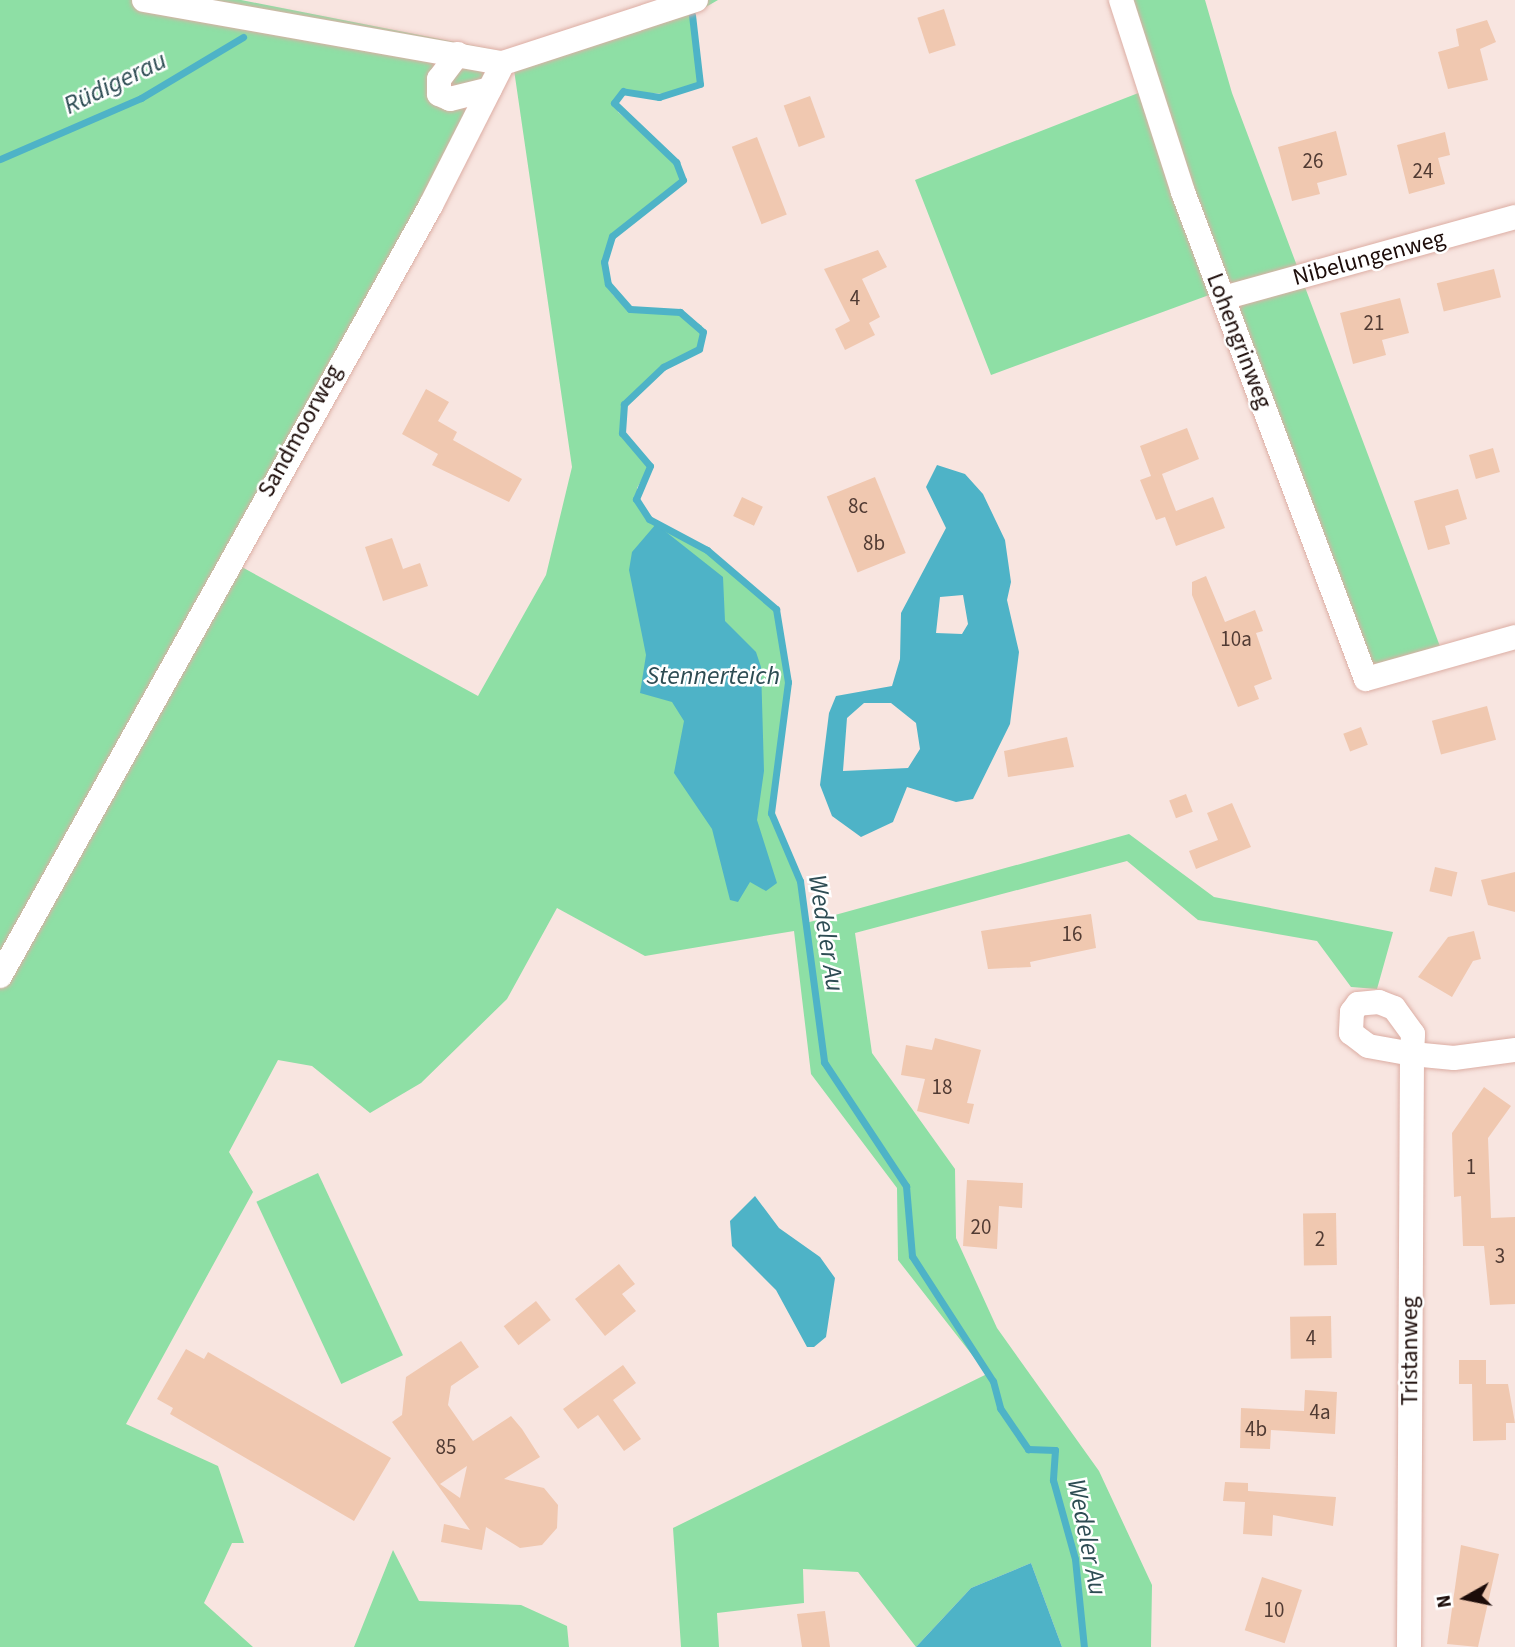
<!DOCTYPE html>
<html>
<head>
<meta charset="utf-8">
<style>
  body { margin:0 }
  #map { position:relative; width:1515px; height:1647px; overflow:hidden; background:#f8e5e0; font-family:"Source Sans 3",sans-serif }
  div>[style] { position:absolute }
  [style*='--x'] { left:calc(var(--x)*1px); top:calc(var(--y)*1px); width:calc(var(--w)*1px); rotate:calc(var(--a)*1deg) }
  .green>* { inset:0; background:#8edfa5; transform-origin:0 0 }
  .water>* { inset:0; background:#4eb3c7 }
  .stream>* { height:7px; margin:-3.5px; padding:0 3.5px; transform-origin:3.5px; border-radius:3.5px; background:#4eb3c7 }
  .building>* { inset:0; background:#f0c8b0; transform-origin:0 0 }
  .roads { filter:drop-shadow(0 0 2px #dcaea4) drop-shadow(0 0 2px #dcaea4) }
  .minor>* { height:24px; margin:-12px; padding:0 12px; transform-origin:12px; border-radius:12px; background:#fff }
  span { translate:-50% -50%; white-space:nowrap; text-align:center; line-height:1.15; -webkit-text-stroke:5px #fff; paint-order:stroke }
  .number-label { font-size:21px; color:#513b33 }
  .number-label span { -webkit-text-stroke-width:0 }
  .street-label { font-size:24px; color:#1c0c09 }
  .water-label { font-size:26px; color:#2d4c53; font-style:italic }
  .north { position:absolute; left:1431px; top:1563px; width:70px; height:70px; -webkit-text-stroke:5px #fff; paint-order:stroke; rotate:261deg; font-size:19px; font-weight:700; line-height:28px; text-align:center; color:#1c0c09 }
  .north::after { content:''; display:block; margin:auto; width:24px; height:32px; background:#1c0c09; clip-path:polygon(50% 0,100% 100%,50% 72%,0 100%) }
</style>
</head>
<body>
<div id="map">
  <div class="green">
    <i style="clip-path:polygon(evenodd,0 0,241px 0,506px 52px,686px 0,718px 0,692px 15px,700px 84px,677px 95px,623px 91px,615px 98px,618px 112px,676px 162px,683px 180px,613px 236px,604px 272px,613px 295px,630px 309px,680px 312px,702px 326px,699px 349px,663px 367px,629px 397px,622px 433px,650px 466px,637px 488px,642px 513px,707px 550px,776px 609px,788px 682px,771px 813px,798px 874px,806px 923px,1129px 834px,1214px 897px,1393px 932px,1377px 989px,1351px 987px,1317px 941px,1198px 920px,1127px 861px,855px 933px,872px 1053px,955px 1169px,956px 1238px,997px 1328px,1099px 1471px,1152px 1585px,1151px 1647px,1062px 1647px,1031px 1563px,971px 1588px,916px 1647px,858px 1572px,803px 1569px,804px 1603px,717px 1613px,719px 1647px,681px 1647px,673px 1528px,987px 1374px,898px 1260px,897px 1188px,811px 1074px,794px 931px,645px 956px,557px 908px,507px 999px,421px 1083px,370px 1113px,312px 1066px,278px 1060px,229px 1152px,253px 1192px,126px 1424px,218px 1466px,244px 1543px,232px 1543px,204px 1603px,253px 1647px,0 1647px,0 0,513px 63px,572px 467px,546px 575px,478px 696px,229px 560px,513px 63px)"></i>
    <i style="clip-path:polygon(1121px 0,1205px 0,1232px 93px,1444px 657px,1366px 679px,1220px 291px,991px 375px,915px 180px,1146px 90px)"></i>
    <i style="left:318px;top:1173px;width:201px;height:68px;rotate:65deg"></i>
    <i style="clip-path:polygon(393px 1550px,419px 1601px,521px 1605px,567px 1626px,569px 1647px,354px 1647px)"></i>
  </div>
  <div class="water">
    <i style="clip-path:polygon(evenodd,937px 465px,965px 474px,983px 494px,1005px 540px,1011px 582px,1007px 600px,1019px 652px,1010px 724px,973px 799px,956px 802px,907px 787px,893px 822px,861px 837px,832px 816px,820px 785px,829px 713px,836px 696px,892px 686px,900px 659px,901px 613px,946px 528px,926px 487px,937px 465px,963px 595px,968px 624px,962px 634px,936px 633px,940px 597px,963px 595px,937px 465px,864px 703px,891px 703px,916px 723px,920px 749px,908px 768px,843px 771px,847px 718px,864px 703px)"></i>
    <i style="clip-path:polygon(656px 524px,723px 577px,725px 621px,756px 652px,761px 667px,764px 771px,757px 820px,777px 883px,766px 891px,750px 882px,738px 902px,730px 900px,712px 829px,674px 773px,684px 721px,672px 702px,640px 693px,646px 655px,629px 570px,632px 552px)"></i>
    <i style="clip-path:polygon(755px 1196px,779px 1228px,820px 1257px,835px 1278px,826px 1337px,814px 1347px,807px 1347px,776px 1290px,732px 1246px,730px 1221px)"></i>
    <i style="clip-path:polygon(1031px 1563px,1062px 1647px,916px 1647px,971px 1588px)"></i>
  </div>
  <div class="stream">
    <i style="--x:692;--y:15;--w:69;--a:83.4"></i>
    <i style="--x:700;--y:84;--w:43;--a:162.4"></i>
    <i style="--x:659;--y:97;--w:36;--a:-171"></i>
    <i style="--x:623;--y:91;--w:15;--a:127"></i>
    <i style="--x:614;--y:103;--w:86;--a:43.6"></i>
    <i style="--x:676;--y:162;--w:19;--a:69"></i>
    <i style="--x:683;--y:180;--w:90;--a:141.7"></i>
    <i style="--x:612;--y:236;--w:27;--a:107"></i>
    <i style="--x:604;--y:262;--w:22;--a:80"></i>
    <i style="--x:608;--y:284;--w:33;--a:49"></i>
    <i style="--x:630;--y:309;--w:50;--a:3.4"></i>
    <i style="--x:680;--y:312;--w:30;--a:41"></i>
    <i style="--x:703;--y:332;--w:17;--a:103"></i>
    <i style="--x:699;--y:349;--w:40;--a:153.4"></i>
    <i style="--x:663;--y:367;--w:54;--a:136.5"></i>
    <i style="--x:624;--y:404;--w:29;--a:94"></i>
    <i style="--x:622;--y:433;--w:43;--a:49.7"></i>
    <i style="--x:650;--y:466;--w:36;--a:113"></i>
    <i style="--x:636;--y:499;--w:24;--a:57"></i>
    <i style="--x:649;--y:519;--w:66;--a:28.1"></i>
    <i style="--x:707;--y:550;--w:91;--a:40.5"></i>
    <i style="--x:776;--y:609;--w:74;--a:80.7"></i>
    <i style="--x:788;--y:682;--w:132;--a:97.4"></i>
    <i style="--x:771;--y:813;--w:74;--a:66.9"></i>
    <i style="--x:800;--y:881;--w:183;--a:82.4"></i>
    <i style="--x:824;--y:1062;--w:149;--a:56.5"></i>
    <i style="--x:906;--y:1186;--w:70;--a:85.1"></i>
    <i style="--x:912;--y:1256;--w:149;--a:57.1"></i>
    <i style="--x:993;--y:1381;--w:28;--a:75"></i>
    <i style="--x:1000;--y:1408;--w:50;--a:55.7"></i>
    <i style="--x:1028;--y:1449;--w:27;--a:2"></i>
    <i style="--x:1055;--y:1450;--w:30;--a:94"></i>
    <i style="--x:1053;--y:1480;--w:82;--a:74.4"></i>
    <i style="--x:1075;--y:1559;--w:88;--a:84.2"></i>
    <i style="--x:0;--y:159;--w:154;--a:-23.4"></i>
    <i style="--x:141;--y:98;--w:119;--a:-30.9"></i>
  </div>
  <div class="building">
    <i style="left:944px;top:9px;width:38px;height:28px;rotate:72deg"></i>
    <i style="clip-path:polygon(1487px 20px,1496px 42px,1480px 49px,1488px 80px,1448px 89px,1438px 52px,1459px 46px,1456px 29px)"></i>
    <i style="left:810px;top:96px;width:44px;height:28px;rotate:70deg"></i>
    <i style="clip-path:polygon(1336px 131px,1347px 175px,1317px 183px,1320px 194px,1292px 201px,1278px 147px)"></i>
    <i style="clip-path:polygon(1445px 132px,1450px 155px,1438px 158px,1445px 184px,1409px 194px,1397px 145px)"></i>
    <i style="left:757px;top:137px;width:83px;height:27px;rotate:69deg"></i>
    <i style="clip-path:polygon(878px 250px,887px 267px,862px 279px,880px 317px,869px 323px,875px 335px,845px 350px,835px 329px,850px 321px,824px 269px)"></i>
    <i style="left:1494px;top:269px;width:29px;height:59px;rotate:76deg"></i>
    <i style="clip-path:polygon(1400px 298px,1409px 333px,1382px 340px,1386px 355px,1353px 364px,1340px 313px)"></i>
    <i style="clip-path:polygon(426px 389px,449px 402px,438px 421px,457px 432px,453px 440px,522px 479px,509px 502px,432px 465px,438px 454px,402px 434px)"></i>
    <i style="clip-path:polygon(1187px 428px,1199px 459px,1162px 474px,1169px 493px,1176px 511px,1213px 497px,1225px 528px,1176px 546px,1165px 517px,1156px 520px,1140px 480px,1151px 476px,1140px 446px)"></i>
    <i style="left:1493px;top:448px;width:25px;height:25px;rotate:74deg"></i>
    <i style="left:875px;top:477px;width:82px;height:52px;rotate:68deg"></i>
    <i style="clip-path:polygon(1458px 489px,1467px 519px,1445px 526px,1450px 544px,1428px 550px,1414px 501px)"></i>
    <i style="left:742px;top:497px;width:23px;height:21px;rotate:25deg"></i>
    <i style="clip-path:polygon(392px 538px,403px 569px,420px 563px,428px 586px,383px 601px,365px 547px)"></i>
    <i style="clip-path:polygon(1206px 576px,1225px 622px,1255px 610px,1263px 631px,1256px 633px,1272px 679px,1254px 686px,1259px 699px,1238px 707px,1192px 595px,1192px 582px)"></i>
    <i style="left:1487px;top:706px;width:35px;height:57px;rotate:75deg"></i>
    <i style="left:1361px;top:727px;width:19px;height:19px;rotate:69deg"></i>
    <i style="clip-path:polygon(1067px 737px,1074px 767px,1008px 777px,1004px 751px)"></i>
    <i style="left:1186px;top:794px;width:19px;height:18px;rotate:69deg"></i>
    <i style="clip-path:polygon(1232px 803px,1251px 847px,1196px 869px,1189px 851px,1218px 840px,1207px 813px)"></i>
    <i style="left:1435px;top:867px;width:23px;height:25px;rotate:13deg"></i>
    <i style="clip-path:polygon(1515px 872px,1515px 912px,1488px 905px,1481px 880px)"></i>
    <i style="clip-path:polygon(1091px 914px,1096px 948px,1030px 962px,1031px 967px,988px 969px,981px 931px)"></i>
    <i style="clip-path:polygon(1474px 931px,1481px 959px,1473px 961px,1452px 997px,1418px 977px,1448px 937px)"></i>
    <i style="clip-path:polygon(935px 1038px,981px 1050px,967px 1103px,974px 1104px,969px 1124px,917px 1111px,925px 1079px,901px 1075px,906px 1045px,932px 1050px)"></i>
    <i style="clip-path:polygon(1484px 1087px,1511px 1106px,1488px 1138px,1491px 1218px,1515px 1217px,1515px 1304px,1490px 1305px,1484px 1246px,1463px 1246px,1461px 1196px,1454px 1197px,1452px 1133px)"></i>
    <i style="clip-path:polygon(967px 1180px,1023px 1183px,1022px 1208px,999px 1206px,997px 1249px,963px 1246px)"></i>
    <i style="left:1336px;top:1213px;width:52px;height:33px;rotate:89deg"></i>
    <i style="clip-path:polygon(619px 1264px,635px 1284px,622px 1294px,636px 1311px,605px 1336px,575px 1299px)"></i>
    <i style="left:536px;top:1301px;width:24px;height:41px;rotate:52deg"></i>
    <i style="left:1331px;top:1316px;width:42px;height:41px;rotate:89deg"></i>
    <i style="clip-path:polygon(evenodd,461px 1341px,479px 1367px,451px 1386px,448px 1405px,473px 1441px,511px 1416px,522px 1429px,540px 1457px,504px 1479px,544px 1488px,558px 1505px,557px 1528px,542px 1545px,520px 1548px,486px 1527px,482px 1550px,441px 1542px,444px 1524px,470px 1530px,392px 1422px,402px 1415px,406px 1377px,461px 1341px,467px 1466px,460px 1498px,440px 1484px,467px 1466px)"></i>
    <i style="clip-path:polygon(186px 1349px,204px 1359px,208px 1352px,391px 1458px,354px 1521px,170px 1414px,173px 1408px,157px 1399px)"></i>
    <i style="left:1459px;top:1360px;width:27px;height:24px"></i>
    <i style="clip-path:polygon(623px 1365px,636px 1383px,613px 1400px,641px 1439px,624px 1451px,598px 1415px,578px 1429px,563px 1409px)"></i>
    <i style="clip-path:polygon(1472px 1384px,1508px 1384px,1515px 1423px,1506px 1423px,1506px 1440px,1473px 1441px)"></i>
    <i style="clip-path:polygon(1305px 1390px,1337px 1392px,1335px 1434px,1271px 1430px,1270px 1449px,1240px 1448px,1241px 1408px,1304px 1411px)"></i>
    <i style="clip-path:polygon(1225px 1482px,1248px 1483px,1248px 1491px,1336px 1497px,1333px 1526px,1273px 1515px,1272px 1536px,1243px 1534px,1245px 1502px,1223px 1501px)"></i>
    <i style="clip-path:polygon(1461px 1545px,1499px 1554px,1478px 1647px,1447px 1644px)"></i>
    <i style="left:1262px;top:1577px;width:42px;height:56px;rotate:18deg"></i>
    <i style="clip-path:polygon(825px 1611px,830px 1647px,802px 1647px,797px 1614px)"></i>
  </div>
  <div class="roads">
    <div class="minor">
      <i style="--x:144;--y:0;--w:364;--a:10"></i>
      <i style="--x:503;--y:63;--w:203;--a:-18.1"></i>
      <i style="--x:1121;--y:0;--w:202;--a:72.1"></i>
      <i style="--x:1183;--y:192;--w:520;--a:69.41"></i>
      <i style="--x:1366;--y:679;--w:155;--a:-15.7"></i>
      <i style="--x:458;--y:54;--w:31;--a:127"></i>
      <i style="--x:439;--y:79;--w:15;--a:90"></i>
      <i style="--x:439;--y:94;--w:12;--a:24"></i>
      <i style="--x:450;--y:99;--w:41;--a:-14"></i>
      <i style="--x:1223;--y:298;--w:303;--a:-15.5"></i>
      <i style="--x:0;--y:976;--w:883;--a:-60.79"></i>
      <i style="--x:431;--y:205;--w:159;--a:-63.1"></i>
      <i style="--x:1409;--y:1647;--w:593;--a:-89.71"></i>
      <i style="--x:1412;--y:1054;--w:20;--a:-87"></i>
      <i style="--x:1413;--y:1034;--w:32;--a:-126"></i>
      <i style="--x:1394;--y:1008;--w:16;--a:-158"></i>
      <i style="--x:1379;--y:1002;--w:21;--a:175"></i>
      <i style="--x:1358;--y:1004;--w:10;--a:127"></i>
      <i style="--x:1352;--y:1012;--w:21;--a:93"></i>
      <i style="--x:1351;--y:1033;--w:21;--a:37"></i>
      <i style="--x:1368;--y:1046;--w:45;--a:10.3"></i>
      <i style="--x:1412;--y:1054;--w:42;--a:5.4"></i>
      <i style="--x:1454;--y:1058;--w:62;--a:-7.5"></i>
    </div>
  </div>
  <div class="number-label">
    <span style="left:1313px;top:161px">26</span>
    <span style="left:1423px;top:171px">24</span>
    <span style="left:855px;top:298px">4</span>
    <span style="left:1374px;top:323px">21</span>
    <span style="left:858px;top:506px">8c</span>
    <span style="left:874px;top:543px">8b</span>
    <span style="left:1236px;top:639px">10a</span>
    <span style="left:1072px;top:934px">16</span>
    <span style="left:942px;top:1087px">18</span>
    <span style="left:1471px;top:1167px">1</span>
    <span style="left:981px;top:1227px">20</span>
    <span style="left:1320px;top:1239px">2</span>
    <span style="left:1500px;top:1256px">3</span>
    <span style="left:1311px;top:1338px">4</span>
    <span style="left:1320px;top:1412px">4a</span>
    <span style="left:1256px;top:1429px">4b</span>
    <span style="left:446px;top:1447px">85</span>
    <span style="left:1274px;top:1610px">10</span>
  </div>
  <div class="street-label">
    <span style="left:1369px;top:258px;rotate:-15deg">Nibelungenweg</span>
    <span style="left:1239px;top:341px;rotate:69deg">Lohengrinweg</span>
    <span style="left:300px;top:431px;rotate:-61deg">Sandmoorweg</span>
    <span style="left:1410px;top:1351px;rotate:-90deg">Tristanweg</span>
  </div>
  <div class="water-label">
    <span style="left:115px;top:83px;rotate:-26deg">Rüdigerau</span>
    <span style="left:713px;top:676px">Stennerteich</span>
    <span style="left:826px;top:933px;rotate:81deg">Wedeler Au</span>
    <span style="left:1087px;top:1537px;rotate:79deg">Wedeler Au</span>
  </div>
  <div class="north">N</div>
</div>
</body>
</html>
